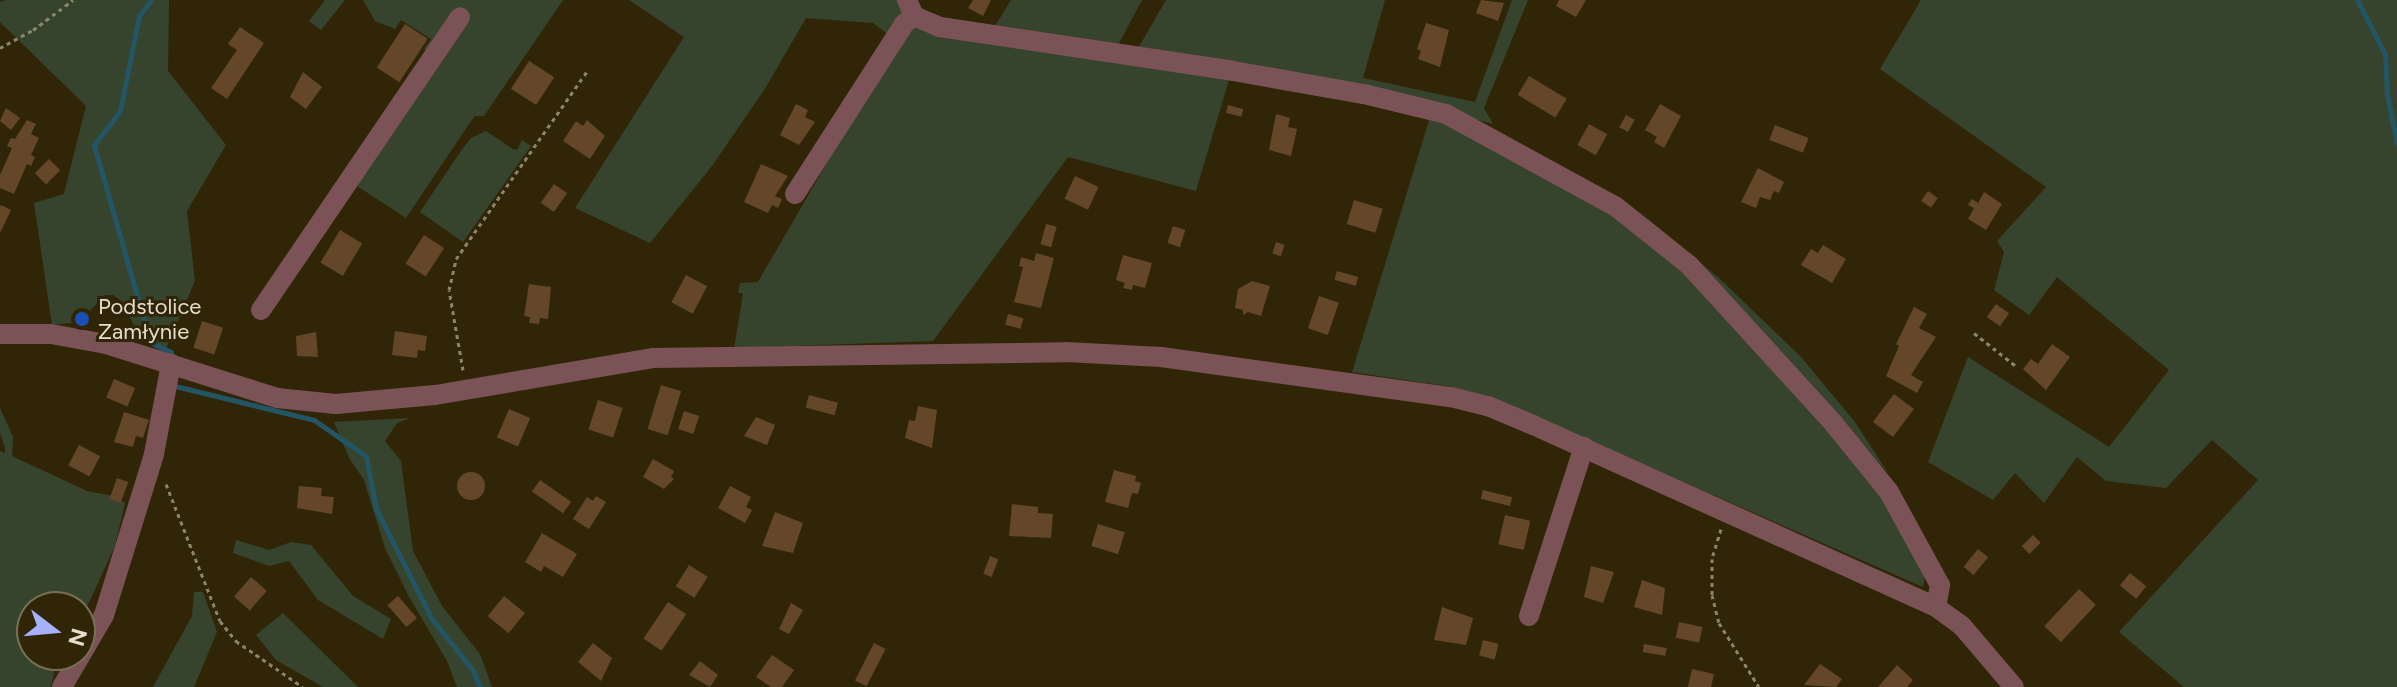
<!DOCTYPE html>
<html>
<head>
<meta charset="utf-8">
<style>
  body { margin:0 }
  #map { position:relative; width:2397px; height:687px; overflow:hidden; background:#302607; font-family:Figtree,sans-serif }
  div>[style] { position:absolute }
  [style*='--x'] { left:calc(var(--x)*1px); top:calc(var(--y)*1px); width:calc(var(--w)*1px); rotate:calc(var(--a)*1deg) }
  .green>* { inset:0; background:#36442d }
  .stream>* { height:5px; margin:-2.5px; padding:0 2.5px; transform-origin:2.5px; border-radius:2.5px; background:#235565 }
  .building>* { inset:0; background:#644629; transform-origin:0 0 }
  .round { border-radius:50% }
  .path>* { height:3px; margin-top:-1.5px; transform-origin:0; background:repeating-linear-gradient(90deg,#8c846c 0 4px,transparent 0 8px) }
  .minor>* { height:20px; margin:-10px; padding:0 10px; transform-origin:10px; border-radius:10px; background:#7b5356 }
  .dots>* { width:22px; height:22px; translate:-50% -50%; box-sizing:border-box; border:4px solid #302607; border-radius:50% }
  span { translate:-50% -50%; white-space:nowrap; text-align:center; line-height:1.15; -webkit-text-stroke:6px #302607; paint-order:stroke }
  .poi-label { font-size:22px; color:#e4decd }
  .left { translate:0 -50%; text-align:left }
  .north { position:absolute; left:16px; top:591px; width:80px; height:80px; box-sizing:border-box; background:#302607; border:2px solid #787056; border-radius:50%; rotate:106deg; font-size:22px; font-weight:700; line-height:32px; text-align:center; color:#e4decd }
  .north::after { content:''; display:block; margin:auto; width:28px; height:36px; background:#a6b1fc; clip-path:polygon(50% 0,100% 100%,50% 72%,0 100%) }
</style>
</head>
<body>
<div id="map">
  <div class="green">
    <i style="clip-path:polygon(6px 0,169px 0,168px 71px,226px 145px,187px 211px,195px 281px,164px 353px,143px 341px,120px 300px,113px 295px,105px 295px,79px 322px,52px 325px,34px 203px,64px 194px,86px 106px,0 22px,0 2px)"></i>
    <i style="clip-path:polygon(325px 0,345px 0,321px 30px,309px 21px)"></i>
    <i style="clip-path:polygon(363px 0,563px 0,484px 116px,475px 116px,469px 124px,406px 218px,354px 184px,438px 58px,424px 49px,431px 39px,401px 20px,395px 29px,375px 21px)"></i>
    <i style="clip-path:polygon(629px 0,904px 0,906px 9px,890px 36px,873px 23px,806px 18px,766px 87px,712px 166px,650px 243px,575px 208px,684px 37px)"></i>
    <i style="clip-path:polygon(1011px 0,1142px 0,1117px 47px,992px 31px)"></i>
    <i style="clip-path:polygon(1166px 0,1385px 0,1363px 78px,1475px 102px,1512px 0,1528px 0,1484px 108px,1493px 124px,1360px 89px,1137px 50px)"></i>
    <i style="clip-path:polygon(1921px 0,2397px 0,2397px 687px,2184px 687px,2119px 632px,2258px 480px,2212px 440px,2166px 488px,2106px 481px,2077px 457px,2044px 503px,2015px 473px,1993px 500px,1928px 462px,1968px 357px,2109px 447px,2169px 370px,2057px 277px,2029px 315px,1994px 290px,2004px 252px,1997px 241px,2046px 187px,1880px 69px)"></i>
    <i style="clip-path:polygon(920px 22px,1231px 73px,1196px 191px,1068px 157px,933px 341px,734px 348px,743px 294px,738px 292px,740px 283px,758px 282px,895px 45px)"></i>
    <i style="clip-path:polygon(1431px 114px,1587px 195px,1648px 239px,1735px 319px,1887px 495px,1926px 568px,1923px 587px,1508px 405px,1453px 387px,1352px 372px)"></i>
    <i style="clip-path:polygon(486px 131px,513px 149px,517px 150px,522px 140px,531px 146px,463px 242px,420px 212px,463px 148px,471px 138px)"></i>
    <i style="clip-path:polygon(1642px 214px,1719px 278px,1801px 357px,1855px 422px,1888px 473px,1695px 265px)"></i>
    <i style="clip-path:polygon(0 408px,13px 437px,12px 456px,87px 491px,113px 496px,125px 503px,115px 546px,80px 622px,80px 607px,32px 607px,32px 655px,63px 655px,55px 667px,51px 687px,0 687px,0 451px,5px 453px,5px 448px,0 433px)"></i>
    <i style="clip-path:polygon(410px 418px,397px 423px,385px 441px,401px 461px,413px 551px,442px 606px,480px 654px,492px 687px,457px 687px,447px 661px,408px 595px,385px 548px,364px 480px,349px 458px,334px 422px)"></i>
    <i style="clip-path:polygon(236px 540px,269px 550px,291px 542px,311px 545px,353px 596px,391px 619px,383px 639px,318px 600px,289px 561px,269px 566px,233px 553px)"></i>
    <i style="clip-path:polygon(194px 592px,203px 592px,217px 632px,194px 687px,153px 687px,192px 616px)"></i>
    <i style="clip-path:polygon(283px 613px,358px 687px,323px 687px,276px 660px,256px 635px)"></i>
  </div>
  <div class="stream">
    <i style="--x:151;--y:0;--w:20;--a:127"></i>
    <i style="--x:139;--y:16;--w:97;--a:101.3"></i>
    <i style="--x:120;--y:111;--w:43;--a:127.4"></i>
    <i style="--x:94;--y:145;--w:205;--a:74.1"></i>
    <i style="--x:150;--y:342;--w:23;--a:25"></i>
    <i style="--x:2357;--y:0;--w:61;--a:62.6"></i>
    <i style="--x:2385;--y:54;--w:40;--a:87.1"></i>
    <i style="--x:2387;--y:94;--w:51;--a:78.7"></i>
    <i style="--x:175;--y:386;--w:143;--a:13.7"></i>
    <i style="--x:314;--y:420;--w:63;--a:34.7"></i>
    <i style="--x:366;--y:456;--w:54;--a:79.3"></i>
    <i style="--x:376;--y:509;--w:123;--a:63"></i>
    <i style="--x:432;--y:619;--w:64;--a:51.3"></i>
    <i style="--x:472;--y:669;--w:20;--a:66"></i>
  </div>
  <div class="building">
    <i style="clip-path:polygon(973px 0,991px 0,983px 16px,968px 8px)"></i>
    <i style="clip-path:polygon(1481px 0,1504px 3px,1498px 21px,1476px 13px)"></i>
    <i style="clip-path:polygon(1559px 0,1586px 0,1576px 17px,1556px 6px)"></i>
    <i style="clip-path:polygon(1426px 23px,1449px 30px,1440px 67px,1418px 59px,1421px 51px,1417px 49px)"></i>
    <i style="left:405px;top:24px;width:27px;height:52px;rotate:33deg"></i>
    <i style="clip-path:polygon(240px 27px,264px 43px,227px 99px,211px 88px,237px 50px,228px 44px)"></i>
    <i style="left:529px;top:61px;width:30px;height:33px;rotate:33deg"></i>
    <i style="clip-path:polygon(303px 72px,322px 87px,306px 109px,290px 97px)"></i>
    <i style="left:1529px;top:76px;width:44px;height:22px;rotate:31deg"></i>
    <i style="clip-path:polygon(796px 104px,808px 110px,805px 117px,815px 122px,799px 145px,780px 135px)"></i>
    <i style="clip-path:polygon(1660px 104px,1681px 116px,1664px 148px,1654px 142px,1657px 137px,1645px 130px)"></i>
    <i style="left:1228px;top:105px;width:16px;height:8px;rotate:15deg"></i>
    <i style="clip-path:polygon(6px 108px,20px 118px,11px 130px,0 121px)"></i>
    <i style="clip-path:polygon(1276px 114px,1290px 118px,1288px 127px,1297px 129px,1291px 156px,1269px 150px)"></i>
    <i style="left:1626px;top:115px;width:10px;height:14px;rotate:29deg"></i>
    <i style="clip-path:polygon(27px 120px,36px 124px,31px 134px,39px 138px,31px 155px,35px 157px,31px 166px,27px 164px,14px 194px,0 188px,0 175px,12px 148px,7px 146px,11px 138px,15px 139px)"></i>
    <i style="clip-path:polygon(587px 120px,605px 136px,590px 159px,563px 141px,576px 121px,583px 126px)"></i>
    <i style="left:1589px;top:124px;width:21px;height:24px;rotate:29deg"></i>
    <i style="left:1775px;top:125px;width:36px;height:16px;rotate:21deg"></i>
    <i style="left:49px;top:159px;width:16px;height:20px;rotate:45deg"></i>
    <i style="clip-path:polygon(761px 164px,788px 176px,775px 196px,782px 199px,778px 208px,772px 205px,768px 213px,744px 202px)"></i>
    <i style="clip-path:polygon(1758px 168px,1784px 182px,1779px 193px,1774px 191px,1770px 200px,1760px 197px,1756px 208px,1741px 202px)"></i>
    <i style="left:1075px;top:176px;width:26px;height:25px;rotate:25deg"></i>
    <i style="left:554px;top:184px;width:16px;height:23px;rotate:35deg"></i>
    <i style="left:1928px;top:191px;width:12px;height:12px;rotate:35deg"></i>
    <i style="clip-path:polygon(1984px 192px,2002px 204px,1986px 230px,1968px 219px,1974px 208px,1968px 205px,1972px 199px,1978px 203px)"></i>
    <i style="left:1354px;top:200px;width:30px;height:25px;rotate:17deg"></i>
    <i style="clip-path:polygon(1px 205px,11px 210px,0 233px,0 207px)"></i>
    <i style="left:1046px;top:224px;width:11px;height:21px;rotate:15deg"></i>
    <i style="left:1173px;top:226px;width:13px;height:18px;rotate:18deg"></i>
    <i style="left:340px;top:230px;width:26px;height:38px;rotate:31deg"></i>
    <i style="left:424px;top:235px;width:24px;height:34px;rotate:33deg"></i>
    <i style="left:1276px;top:242px;width:9px;height:12px;rotate:18deg"></i>
    <i style="clip-path:polygon(1823px 245px,1846px 259px,1832px 283px,1801px 265px,1811px 249px,1818px 253px)"></i>
    <i style="clip-path:polygon(1036px 253px,1054px 258px,1041px 308px,1014px 302px,1023px 267px,1019px 266px,1021px 257px,1034px 261px)"></i>
    <i style="clip-path:polygon(1123px 255px,1152px 263px,1145px 288px,1133px 285px,1132px 290px,1123px 288px,1125px 283px,1116px 280px)"></i>
    <i style="left:1337px;top:271px;width:22px;height:9px;rotate:16deg"></i>
    <i style="left:686px;top:275px;width:24px;height:31px;rotate:28deg"></i>
    <i style="clip-path:polygon(1252px 281px,1270px 286px,1261px 316px,1248px 312px,1243px 315px,1243px 310px,1235px 308px,1238px 289px)"></i>
    <i style="clip-path:polygon(529px 284px,551px 287px,548px 319px,540px 318px,539px 324px,529px 323px,530px 317px,524px 316px)"></i>
    <i style="left:1319px;top:296px;width:21px;height:34px;rotate:19deg"></i>
    <i style="left:1996px;top:304px;width:16px;height:16px;rotate:35deg"></i>
    <i style="clip-path:polygon(1914px 307px,1927px 314px,1919px 328px,1936px 337px,1911px 375px,1923px 382px,1917px 393px,1886px 376px,1899px 346px,1896px 344px)"></i>
    <i style="left:1008px;top:314px;width:16px;height:11px;rotate:15deg"></i>
    <i style="left:202px;top:321px;width:22px;height:28px;rotate:18deg"></i>
    <i style="clip-path:polygon(395px 331px,427px 336px,425px 351px,418px 350px,417px 358px,392px 355px)"></i>
    <i style="clip-path:polygon(316px 332px,318px 357px,297px 356px,296px 336px)"></i>
    <i style="clip-path:polygon(2052px 344px,2070px 357px,2046px 390px,2023px 369px,2031px 359px,2038px 364px)"></i>
    <i style="left:114px;top:379px;width:23px;height:20px;rotate:23deg"></i>
    <i style="left:661px;top:385px;width:21px;height:46px;rotate:17deg"></i>
    <i style="left:1894px;top:394px;width:25px;height:35px;rotate:37deg"></i>
    <i style="left:809px;top:395px;width:30px;height:13px;rotate:15deg"></i>
    <i style="left:598px;top:400px;width:26px;height:31px;rotate:18deg"></i>
    <i style="clip-path:polygon(918px 406px,937px 410px,932px 448px,905px 438px,909px 420px,915px 421px)"></i>
    <i style="left:509px;top:409px;width:23px;height:31px;rotate:23deg"></i>
    <i style="left:684px;top:411px;width:16px;height:19px;rotate:18deg"></i>
    <i style="clip-path:polygon(124px 412px,149px 420px,143px 438px,136px 436px,133px 447px,114px 442px)"></i>
    <i style="clip-path:polygon(756px 417px,775px 425px,767px 445px,744px 436px)"></i>
    <i style="left:79px;top:445px;width:24px;height:23px;rotate:28deg"></i>
    <i style="clip-path:polygon(653px 459px,674px 471px,671px 477px,674px 479px,664px 489px,643px 477px)"></i>
    <i style="clip-path:polygon(1114px 470px,1136px 476px,1135px 481px,1141px 483px,1138px 494px,1132px 493px,1128px 508px,1105px 502px)"></i>
    <i class="round" style="left:457px;top:472px;width:28px;height:28px"></i>
    <i style="left:117px;top:478px;width:12px;height:22px;rotate:20deg"></i>
    <i style="left:540px;top:480px;width:38px;height:14px;rotate:35deg"></i>
    <i style="clip-path:polygon(299px 486px,322px 488px,321px 496px,334px 497px,332px 514px,297px 508px)"></i>
    <i style="clip-path:polygon(730px 486px,751px 497px,746px 507px,752px 510px,745px 523px,718px 508px)"></i>
    <i style="left:1483px;top:490px;width:30px;height:9px;rotate:14deg"></i>
    <i style="clip-path:polygon(596px 496px,606px 502px,589px 529px,573px 519px,587px 497px,593px 501px)"></i>
    <i style="clip-path:polygon(1012px 504px,1038px 507px,1038px 513px,1053px 514px,1051px 538px,1009px 536px)"></i>
    <i style="clip-path:polygon(775px 512px,803px 523px,793px 553px,762px 546px)"></i>
    <i style="left:1505px;top:515px;width:26px;height:30px;rotate:13deg"></i>
    <i style="left:1098px;top:524px;width:28px;height:23px;rotate:17deg"></i>
    <i style="clip-path:polygon(542px 533px,577px 554px,563px 577px,544px 566px,541px 572px,525px 562px)"></i>
    <i style="left:2033px;top:535px;width:11px;height:16px;rotate:45deg"></i>
    <i style="left:1978px;top:549px;width:13px;height:23px;rotate:39deg"></i>
    <i style="left:990px;top:556px;width:9px;height:19px;rotate:21deg"></i>
    <i style="left:689px;top:565px;width:22px;height:25px;rotate:32deg"></i>
    <i style="clip-path:polygon(1591px 566px,1614px 572px,1603px 603px,1584px 597px)"></i>
    <i style="left:2130px;top:573px;width:21px;height:16px;rotate:39deg"></i>
    <i style="left:251px;top:577px;width:21px;height:26px;rotate:41deg"></i>
    <i style="clip-path:polygon(1642px 580px,1665px 588px,1662px 615px,1634px 607px)"></i>
    <i style="left:2079px;top:589px;width:23px;height:51px;rotate:43deg"></i>
    <i style="left:398px;top:596px;width:29px;height:14px;rotate:49deg"></i>
    <i style="left:504px;top:596px;width:27px;height:26px;rotate:39deg"></i>
    <i style="left:668px;top:602px;width:22px;height:44px;rotate:34deg"></i>
    <i style="clip-path:polygon(791px 603px,803px 610px,789px 634px,779px 629px)"></i>
    <i style="clip-path:polygon(1442px 607px,1473px 618px,1466px 645px,1434px 640px)"></i>
    <i style="left:1679px;top:622px;width:24px;height:16px;rotate:12deg"></i>
    <i style="left:1483px;top:640px;width:16px;height:16px;rotate:14deg"></i>
    <i style="clip-path:polygon(593px 643px,612px 658px,601px 681px,578px 662px)"></i>
    <i style="left:874px;top:643px;width:13px;height:42px;rotate:27deg"></i>
    <i style="left:1644px;top:644px;width:23px;height:8px;rotate:10deg"></i>
    <i style="clip-path:polygon(772px 655px,794px 670px,782px 687px,771px 687px,756px 677px)"></i>
    <i style="clip-path:polygon(700px 661px,718px 675px,710px 687px,689px 675px)"></i>
    <i style="clip-path:polygon(1820px 664px,1842px 679px,1836px 687px,1804px 685px)"></i>
    <i style="clip-path:polygon(1897px 665px,1913px 680px,1907px 687px,1878px 687px)"></i>
    <i style="clip-path:polygon(1692px 669px,1714px 674px,1711px 687px,1688px 687px)"></i>
  </div>
  <div class="path">
    <i style="--x:0;--y:48;--w:38;--a:-29"></i>
    <i style="--x:33;--y:30;--w:50;--a:-36.9"></i>
    <i style="--x:1974;--y:333;--w:53;--a:38.2"></i>
    <i style="--x:463;--y:370;--w:81;--a:-99.9"></i>
    <i style="--x:449;--y:290;--w:32;--a:-77"></i>
    <i style="--x:456;--y:259;--w:231;--a:-55.1"></i>
    <i style="--x:166;--y:484;--w:147;--a:68.5"></i>
    <i style="--x:220;--y:621;--w:26;--a:51"></i>
    <i style="--x:236;--y:641;--w:81;--a:34.5"></i>
    <i style="--x:1721;--y:529;--w:31;--a:107"></i>
    <i style="--x:1712;--y:559;--w:36;--a:90"></i>
    <i style="--x:1712;--y:595;--w:29;--a:76"></i>
    <i style="--x:1719;--y:623;--w:75;--a:58"></i>
  </div>
  <div class="minor">
    <i style="--x:907;--y:0;--w:17;--a:66"></i>
    <i style="--x:914;--y:16;--w:28;--a:23"></i>
    <i style="--x:940;--y:27;--w:296;--a:8.5"></i>
    <i style="--x:1233;--y:71;--w:133;--a:10"></i>
    <i style="--x:1364;--y:94;--w:84;--a:13.7"></i>
    <i style="--x:1446;--y:114;--w:192;--a:28.6"></i>
    <i style="--x:1615;--y:206;--w:95;--a:38.6"></i>
    <i style="--x:1689;--y:265;--w:215;--a:47.6"></i>
    <i style="--x:1834;--y:424;--w:87;--a:51"></i>
    <i style="--x:1889;--y:492;--w:106;--a:61.3"></i>
    <i style="--x:1940;--y:585;--w:22;--a:100"></i>
    <i style="--x:795;--y:194;--w:202;--a:-57.3"></i>
    <i style="--x:904;--y:24;--w:13;--a:-39"></i>
    <i style="--x:261;--y:310;--w:354;--a:-55.8"></i>
    <i style="--x:0;--y:334;--w:51;--a:0"></i>
    <i style="--x:51;--y:334;--w:56;--a:10.3"></i>
    <i style="--x:106;--y:344;--w:179;--a:17.5"></i>
    <i style="--x:277;--y:398;--w:59;--a:5.8"></i>
    <i style="--x:336;--y:404;--w:99;--a:-5.2"></i>
    <i style="--x:435;--y:395;--w:222;--a:-9.6"></i>
    <i style="--x:654;--y:358;--w:412;--a:-0.8"></i>
    <i style="--x:1066;--y:352;--w:95;--a:3"></i>
    <i style="--x:1161;--y:357;--w:293;--a:7.9"></i>
    <i style="--x:1451;--y:397;--w:38;--a:14"></i>
    <i style="--x:1488;--y:406;--w:49;--a:22.9"></i>
    <i style="--x:1533;--y:425;--w:442;--a:24.3"></i>
    <i style="--x:1936;--y:607;--w:32;--a:36"></i>
    <i style="--x:1962;--y:626;--w:80;--a:49.6"></i>
    <i style="--x:1529;--y:616;--w:178;--a:-72"></i>
    <i style="--x:62;--y:687;--w:83;--a:-59.7"></i>
    <i style="--x:104;--y:615;--w:169;--a:-72.7"></i>
    <i style="--x:154;--y:454;--w:92;--a:-79.3"></i>
  </div>
  <div class="dots">
    <i style="left:82px;top:319px;background:#1a4fb4"></i>
  </div>
  <div class="poi-label">
    <span class="left" style="left:98px;top:319px">Podstolice<br>Zamłynie</span>
  </div>
  <div class="north">N</div>
</div>
</body>
</html>
